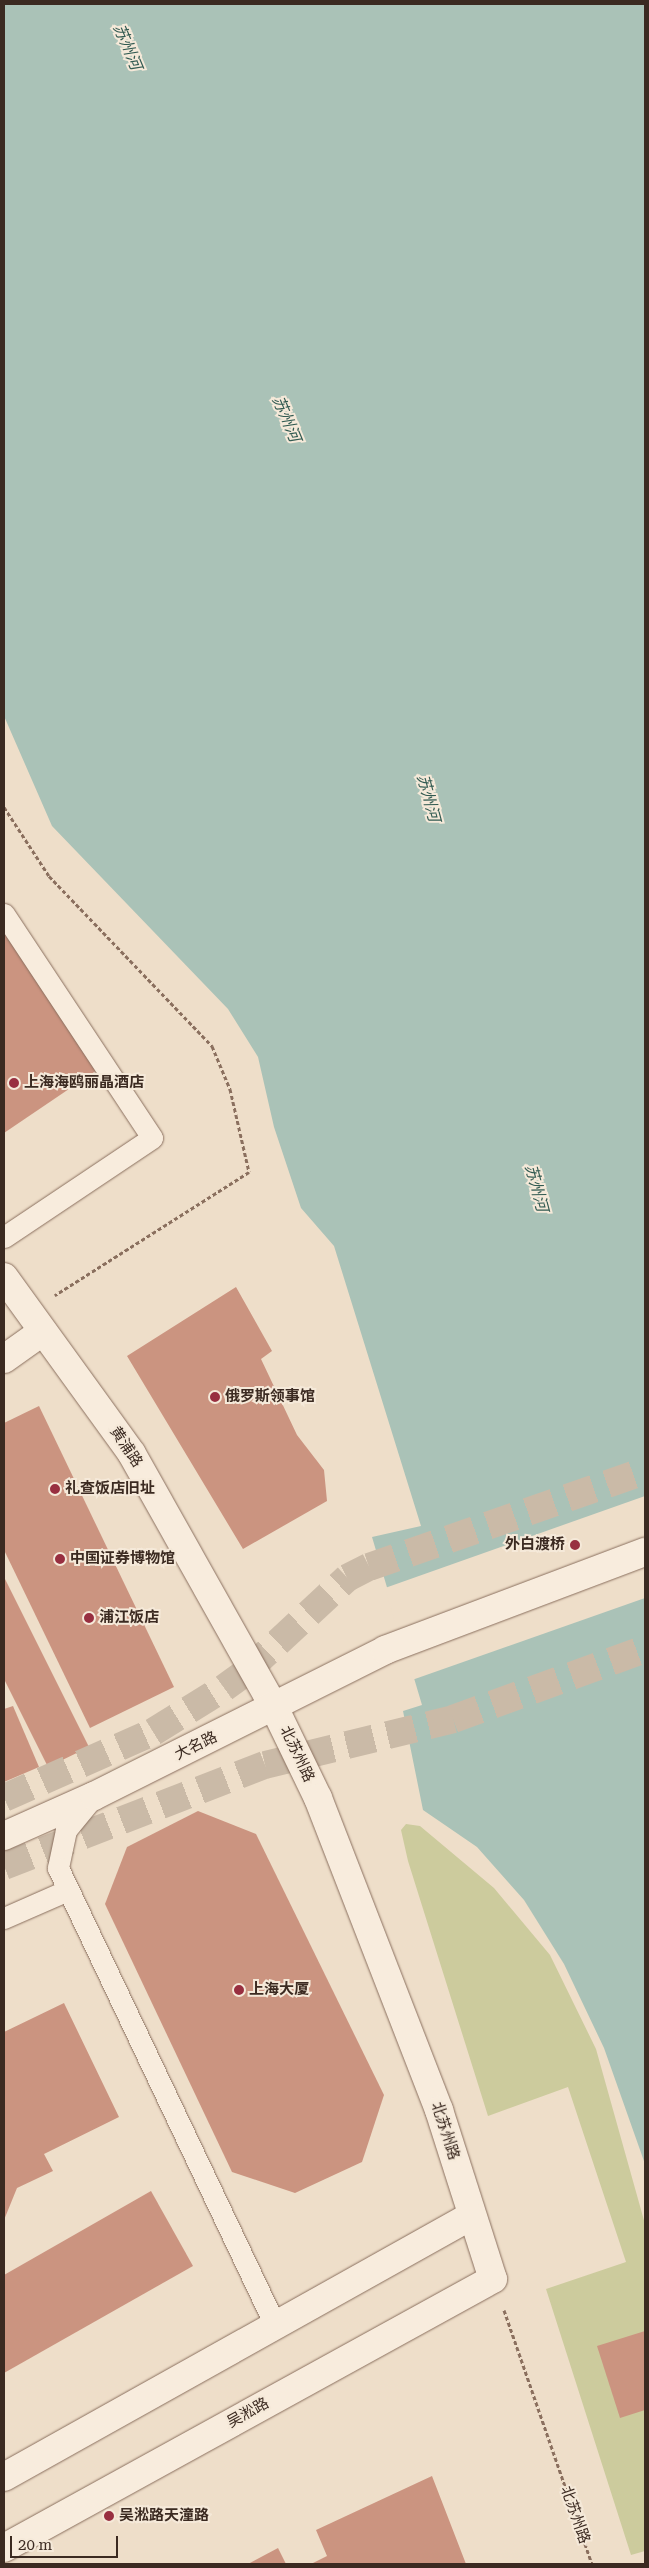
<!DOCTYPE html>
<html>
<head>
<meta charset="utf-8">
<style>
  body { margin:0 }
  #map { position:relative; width:649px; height:2568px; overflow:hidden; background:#eedec9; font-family:"Roboto Serif","Noto Sans SC",serif }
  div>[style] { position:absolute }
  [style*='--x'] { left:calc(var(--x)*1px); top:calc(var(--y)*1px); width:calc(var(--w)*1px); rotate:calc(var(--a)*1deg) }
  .green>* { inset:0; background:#cccb9d }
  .water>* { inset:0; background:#aac2b7 }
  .pier>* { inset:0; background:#eedec9 }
  .building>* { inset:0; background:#cb9480 }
  .primary-tunnel>* { height:28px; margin-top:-14px; transform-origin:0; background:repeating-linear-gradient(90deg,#cabaa7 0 28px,transparent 0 42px) }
  .path>* { height:3px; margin-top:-1.5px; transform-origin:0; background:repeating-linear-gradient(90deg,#8a6f5e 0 4px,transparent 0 6.5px) }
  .roads { filter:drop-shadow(0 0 1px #8a6f5e) drop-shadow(0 0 1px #8a6f5e) }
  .lane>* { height:21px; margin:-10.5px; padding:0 10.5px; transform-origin:10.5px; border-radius:10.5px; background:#f8ecdd }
  .street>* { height:28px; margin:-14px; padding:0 14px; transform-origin:14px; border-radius:14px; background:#f8ecdd }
  .secondary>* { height:28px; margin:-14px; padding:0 14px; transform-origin:14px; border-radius:14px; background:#f8ecdd }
  .dots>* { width:14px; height:14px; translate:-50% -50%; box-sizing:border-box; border:2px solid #f5e9d9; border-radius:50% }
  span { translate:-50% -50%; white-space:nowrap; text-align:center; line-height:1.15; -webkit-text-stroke:4px #f5e9d9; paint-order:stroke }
  .poi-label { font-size:15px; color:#3b2a21; font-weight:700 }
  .left { translate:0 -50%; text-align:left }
  .right { translate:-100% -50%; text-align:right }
  .street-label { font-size:15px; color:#3b2a21 }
  .water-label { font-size:16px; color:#315a51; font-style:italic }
  .frame { position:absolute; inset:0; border:5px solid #3b2a21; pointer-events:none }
  .scale { position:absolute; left:10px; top:2536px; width:108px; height:22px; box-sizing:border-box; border:2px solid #3b2a21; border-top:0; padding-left:6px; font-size:15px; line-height:18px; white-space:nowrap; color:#3b2a21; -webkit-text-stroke:4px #f5e9d9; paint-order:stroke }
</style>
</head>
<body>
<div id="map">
  <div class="green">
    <i style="clip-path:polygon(406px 1824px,420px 1826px,494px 1888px,550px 1955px,596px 2049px,645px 2224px,645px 2551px,631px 2555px,546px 2289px,626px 2262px,568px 2087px,488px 2116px,408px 1861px,401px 1830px)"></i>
  </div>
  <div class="water">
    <i style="clip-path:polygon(4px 4px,645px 4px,645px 2164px,604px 2048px,564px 1964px,524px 1900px,477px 1847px,423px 1810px,403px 1711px,422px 1705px,372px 1537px,421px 1526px,334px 1246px,301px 1208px,274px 1127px,258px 1057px,228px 1009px,52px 826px,4px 716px)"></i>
  </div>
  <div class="pier">
    <i style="clip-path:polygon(645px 1496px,645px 1598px,412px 1680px,385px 1588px)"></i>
  </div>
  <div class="building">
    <i style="clip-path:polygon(4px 931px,100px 1068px,4px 1133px)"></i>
    <i style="clip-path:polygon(236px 1287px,272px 1351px,261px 1359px,297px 1435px,324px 1470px,327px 1501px,243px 1549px,127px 1356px)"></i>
    <i style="clip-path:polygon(39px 1406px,174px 1687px,90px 1728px,4px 1550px,4px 1423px)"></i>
    <i style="clip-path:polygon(4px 1577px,89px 1747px,48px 1767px,4px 1679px)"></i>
    <i style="clip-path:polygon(13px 1706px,39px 1767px,4px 1782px,4px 1709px)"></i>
    <i style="clip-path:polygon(198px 1811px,256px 1834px,384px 2095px,362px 2162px,295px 2193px,232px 2172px,105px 1904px,127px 1847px)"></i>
    <i style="clip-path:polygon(64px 2003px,119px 2117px,44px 2154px,53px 2171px,17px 2188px,4px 2220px,4px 2032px)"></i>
    <i style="clip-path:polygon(151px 2191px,193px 2266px,4px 2373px,4px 2275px)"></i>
    <i style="clip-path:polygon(645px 2331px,645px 2410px,620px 2418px,597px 2346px)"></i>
    <i style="clip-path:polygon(432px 2476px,466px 2564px,311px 2564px,327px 2556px,316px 2530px)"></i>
    <i style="clip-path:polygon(278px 2548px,286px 2564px,248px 2564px)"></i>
  </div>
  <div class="primary-tunnel">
    <i style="--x:4;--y:1798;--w:163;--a:-23.9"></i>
    <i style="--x:153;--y:1732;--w:84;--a:-31.8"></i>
    <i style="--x:224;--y:1688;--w:29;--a:-36"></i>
    <i style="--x:247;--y:1671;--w:137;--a:-42.9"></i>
    <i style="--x:347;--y:1578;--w:25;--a:-27"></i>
    <i style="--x:369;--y:1567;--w:292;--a:-19.2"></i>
    <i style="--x:4;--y:1866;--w:280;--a:-21.2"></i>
    <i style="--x:265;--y:1765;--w:194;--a:-13.7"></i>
    <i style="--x:453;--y:1719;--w:204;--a:-20"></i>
  </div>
  <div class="path">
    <i style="--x:4;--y:807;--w:82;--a:56.9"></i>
    <i style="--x:49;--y:876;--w:236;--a:46.2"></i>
    <i style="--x:212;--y:1046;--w:47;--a:67.3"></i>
    <i style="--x:230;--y:1089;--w:85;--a:77.1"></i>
    <i style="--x:249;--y:1172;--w:230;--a:147.6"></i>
    <i style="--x:504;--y:2310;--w:269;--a:70.9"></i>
  </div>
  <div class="roads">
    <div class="lane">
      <i style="--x:4;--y:914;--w:268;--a:56.5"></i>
      <i style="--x:152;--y:1138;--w:178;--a:146.2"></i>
      <i style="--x:93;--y:1797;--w:43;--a:129.3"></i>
      <i style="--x:66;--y:1830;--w:39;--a:102"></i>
      <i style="--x:58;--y:1868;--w:506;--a:64.6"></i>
      <i style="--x:4;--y:1918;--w:70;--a:-23.6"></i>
    </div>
    <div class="street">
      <i style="--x:4;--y:1277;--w:218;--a:54.1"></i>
      <i style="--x:132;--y:1454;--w:290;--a:60.7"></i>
      <i style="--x:274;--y:1707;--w:101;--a:64.2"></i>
      <i style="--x:318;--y:1798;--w:335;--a:68.8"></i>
      <i style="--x:439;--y:2110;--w:177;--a:72.3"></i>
      <i style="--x:493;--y:2279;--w:558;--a:151.18"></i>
      <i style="--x:4;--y:1359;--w:47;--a:-35.4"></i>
      <i style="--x:4;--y:2477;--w:535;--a:-29.2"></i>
    </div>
    <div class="secondary">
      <i style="--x:4;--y:1836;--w:98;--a:-24"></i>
      <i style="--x:94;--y:1796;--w:326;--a:-26.6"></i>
      <i style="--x:385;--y:1650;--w:278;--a:-20.7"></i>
    </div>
  </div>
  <div class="dots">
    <i style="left:14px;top:1083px;background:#982f40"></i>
    <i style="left:215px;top:1397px;background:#982f40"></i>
    <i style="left:55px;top:1489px;background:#982f40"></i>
    <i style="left:575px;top:1545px;background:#982f40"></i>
    <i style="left:60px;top:1559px;background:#982f40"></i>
    <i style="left:89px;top:1618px;background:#982f40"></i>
    <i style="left:239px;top:1990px;background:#982f40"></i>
    <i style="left:109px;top:2516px;background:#982f40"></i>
  </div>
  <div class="poi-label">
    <span class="left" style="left:24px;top:1083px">上海海鸥丽晶酒店</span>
    <span class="left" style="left:225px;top:1397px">俄罗斯领事馆</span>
    <span class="left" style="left:65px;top:1489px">礼查饭店旧址</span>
    <span class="right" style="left:565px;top:1545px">外白渡桥</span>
    <span class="left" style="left:70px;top:1559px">中国证券博物馆</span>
    <span class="left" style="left:99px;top:1618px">浦江饭店</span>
    <span class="left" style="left:249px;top:1990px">上海大厦</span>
    <span class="left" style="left:119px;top:2516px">吴淞路天潼路</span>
  </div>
  <div class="street-label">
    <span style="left:126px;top:1447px;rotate:56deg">黄浦路</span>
    <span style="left:196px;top:1746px;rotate:-26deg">大名路</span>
    <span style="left:297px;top:1754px;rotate:65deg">北苏州路</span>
    <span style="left:445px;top:2131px;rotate:72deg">北苏州路</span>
    <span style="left:248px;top:2413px;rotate:-29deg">吴淞路</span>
    <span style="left:575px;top:2515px;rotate:71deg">北苏州路</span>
  </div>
  <div class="water-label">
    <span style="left:127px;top:47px;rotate:67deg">苏州河</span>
    <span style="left:286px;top:419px;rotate:67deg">苏州河</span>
    <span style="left:428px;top:798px;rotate:75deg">苏州河</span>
    <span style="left:536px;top:1188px;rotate:75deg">苏州河</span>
  </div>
  <div class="frame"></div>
  <div class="scale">20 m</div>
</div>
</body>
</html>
